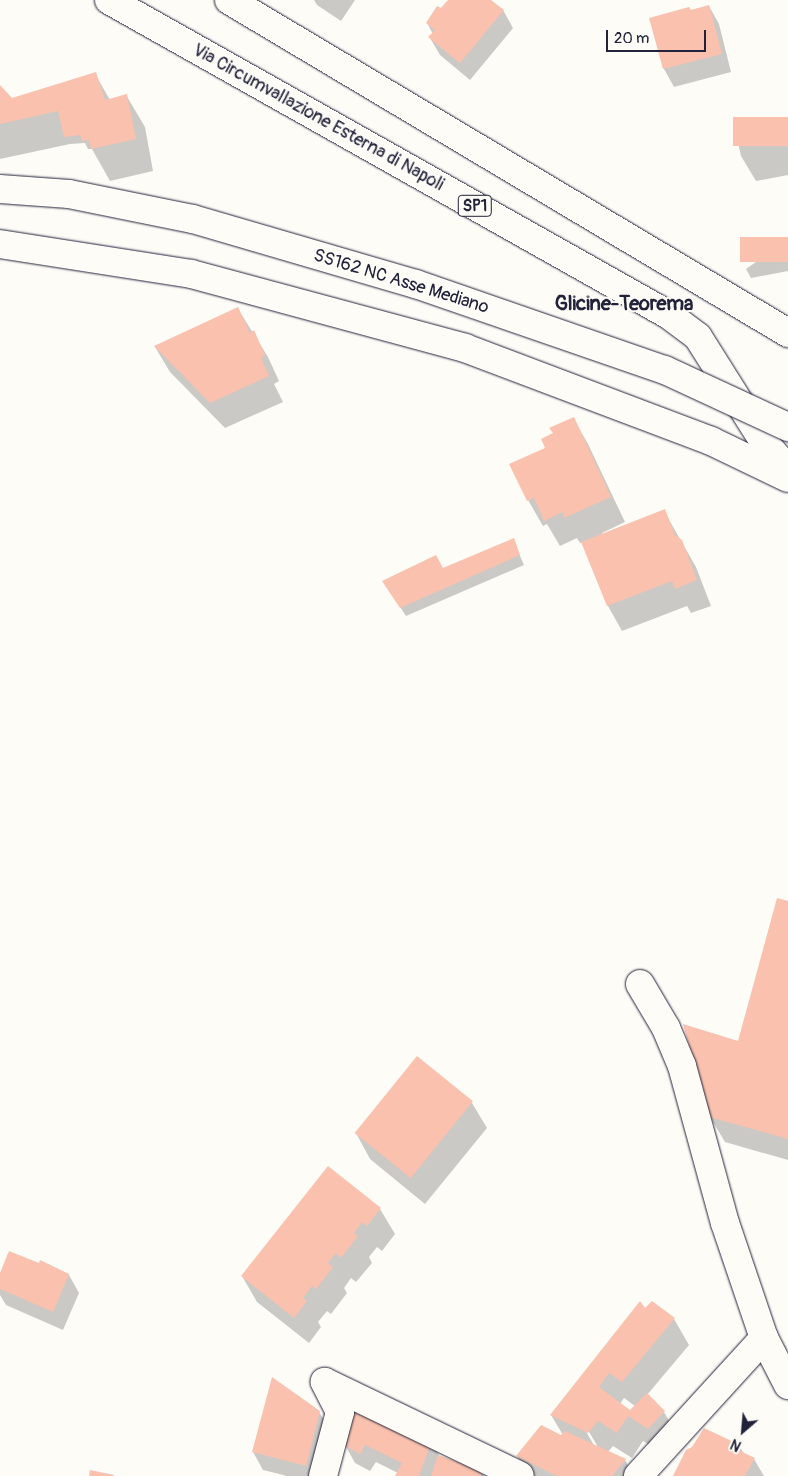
<!DOCTYPE html>
<html>
<head>
<meta charset="utf-8">
<style>
  body { margin:0 }
  #map { position:relative; width:788px; height:1476px; overflow:hidden; background:#fdfcf7; font-family:Pangolin,sans-serif }
  div>[style] { position:absolute }
  [style*='--x'] { left:calc(var(--x)*1px); top:calc(var(--y)*1px); width:calc(var(--w)*1px); rotate:calc(var(--a)*1deg) }
  .shadow>* { inset:0; background:#0003 }
  .building>* { inset:0; background:#f9c1ae; transform-origin:0 0 }
  .roads { filter:drop-shadow(0 0 1px #22223b) drop-shadow(0 0 1px #22223b) }
  .minor>* { height:28px; margin:-14px; padding:0 14px; transform-origin:14px; border-radius:14px; background:#fdfcf7 }
  .primary>* { height:28px; margin:-14px; padding:0 14px; transform-origin:14px; border-radius:14px; background:#fdfcf7 }
  .trunk>* { height:28px; margin:-14px; padding:0 14px; transform-origin:14px; border-radius:14px; background:#fdfcf7 }
  .bridges { filter:drop-shadow(0 0 1px #22223b) drop-shadow(0 0 1px #22223b) }
  .trunk-bridge>* { height:28px; margin:-14px; padding:0 14px; transform-origin:14px; border-radius:14px; background:#fdfcf7 }
  span { translate:-50% -50%; white-space:nowrap; text-align:center; line-height:1.15; -webkit-text-stroke:4px #fdfcf7; paint-order:stroke }
  .shield-label span { padding:1px 4px; background:#fdfcf7; border:1px solid; border-radius:4px; -webkit-text-stroke-width:0 }
  .shield-label { font-size:16px; color:#22223b; font-weight:700 }
  .street-label { font-size:18px; color:#22223b }
  .quarter-label { font-size:20px; color:#22223b; font-weight:700 }
  .north { position:absolute; left:718px; top:1406px; width:50px; height:50px; -webkit-text-stroke:4px #fdfcf7; paint-order:stroke; rotate:207deg; font-size:14px; font-weight:700; line-height:20px; text-align:center; color:#22223b }
  .north::after { content:''; display:block; margin:auto; width:18px; height:22px; background:#22223b; clip-path:polygon(50% 0,100% 100%,50% 72%,0 100%) }
  .scale { position:absolute; left:606px; top:30px; width:100px; height:22px; box-sizing:border-box; border:2px solid #22223b; border-top:0; padding-left:6px; font-size:15px; line-height:18px; white-space:nowrap; color:#22223b; -webkit-text-stroke:4px #fdfcf7; paint-order:stroke }
</style>
</head>
<body>
<div id="map">
  <div class="shadow">
    <i style="clip-path:polygon(314px 0,355px 0,341px 21px,317px 5px)"></i>
    <i style="clip-path:polygon(449px 0,489px 0,503px 10px,513px 28px,470px 80px,440px 55px,430px 38px,433px 34px,427px 23px)"></i>
    <i style="clip-path:polygon(709px 6px,719px 24px,731px 72px,674px 87px,664px 69px,650px 19px)"></i>
    <i style="clip-path:polygon(95px 74px,110px 100px,126px 95px,145px 127px,153px 171px,110px 181px,92px 149px,88px 149px,85px 143px,70px 144px,0 159px,0 87px,12px 100px)"></i>
    <i style="clip-path:polygon(788px 118px,788px 175px,756px 181px,741px 156px,735px 130px)"></i>
    <i style="clip-path:polygon(788px 239px,788px 271px,751px 278px,746px 269px)"></i>
    <i style="clip-path:polygon(238px 309px,268px 357px,279px 381px,274px 384px,283px 402px,225px 428px,170px 372px,155px 347px)"></i>
    <i style="clip-path:polygon(573px 418px,588px 444px,625px 522px,602px 533px,603px 535px,664px 511px,696px 567px,711px 606px,691px 613px,687px 606px,622px 631px,608px 606px,583px 542px,580px 543px,577px 538px,560px 546px,547px 524px,543px 526px,528px 500px,553px 434px)"></i>
    <i style="clip-path:polygon(513px 540px,524px 565px,406px 616px,389px 590px)"></i>
    <i style="clip-path:polygon(788px 902px,788px 1160px,725px 1142px,710px 1117px,739px 1043px)"></i>
    <i style="clip-path:polygon(472px 1103px,487px 1128px,425px 1204px,370px 1159px,356px 1133px)"></i>
    <i style="clip-path:polygon(380px 1209px,395px 1234px,382px 1251px,377px 1247px,369px 1257px,372px 1263px,356px 1282px,351px 1278px,344px 1288px,347px 1293px,331px 1314px,327px 1311px,318px 1322px,321px 1327px,309px 1343px,257px 1302px,242px 1276px)"></i>
    <i style="clip-path:polygon(41px 1262px,69px 1275px,79px 1293px,63px 1330px,6px 1305px,0 1295px,0 1276px,40px 1264px)"></i>
    <i style="clip-path:polygon(evenodd,652px 1302px,674px 1319px,689px 1345px,647px 1395px,664px 1412px,679px 1438px,663px 1453px,643px 1441px,632px 1458px,613px 1446px,607px 1453px,625px 1460px,630px 1469px,624px 1476px,533px 1476px,528px 1473px,517px 1456px,563px 1435px,551px 1415px,652px 1302px,624px 1398px,635px 1406px,630px 1411px,620px 1404px,624px 1398px,652px 1302px,586px 1427px,598px 1447px,595px 1447px,584px 1428px,586px 1427px)"></i>
    <i style="clip-path:polygon(319px 1412px,330px 1430px,318px 1476px,287px 1476px,263px 1470px,253px 1452px)"></i>
    <i style="clip-path:polygon(431px 1441px,440px 1457px,482px 1472px,484px 1476px,397px 1476px,398px 1473px,376px 1462px,370px 1471px,355px 1463px,345px 1445px)"></i>
    <i style="clip-path:polygon(739px 1446px,745px 1455px,754px 1459px,764px 1476px,674px 1476px)"></i>
  </div>
  <div class="building">
    <i style="clip-path:polygon(448px 0,491px 0,504px 10px,460px 63px,428px 37px,435px 30px,426px 23px,437px 6px,441px 8px)"></i>
    <i style="clip-path:polygon(709px 5px,722px 54px,663px 69px,649px 18px,689px 7px,691px 10px)"></i>
    <i style="clip-path:polygon(96px 72px,105px 100px,127px 94px,136px 139px,91px 149px,89px 140px,82px 141px,80px 135px,64px 137px,58px 111px,0 124px,0 85px,12px 98px)"></i>
    <i style="left:788px;top:117px;width:29px;height:55px;rotate:90deg"></i>
    <i style="left:788px;top:237px;width:25px;height:48px;rotate:90deg"></i>
    <i style="clip-path:polygon(238px 307px,250px 333px,254px 330px,265px 355px,261px 358px,269px 376px,210px 403px,154px 346px)"></i>
    <i style="clip-path:polygon(574px 417px,611px 497px,564px 518px,563px 512px,544px 521px,534px 498px,527px 501px,509px 464px,545px 448px,541px 439px,553px 433px,549px 428px)"></i>
    <i style="clip-path:polygon(665px 509px,675px 535px,682px 540px,697px 580px,675px 589px,672px 581px,607px 606px,581px 542px)"></i>
    <i style="clip-path:polygon(514px 538px,520px 555px,400px 608px,382px 581px,436px 555px,443px 568px)"></i>
    <i style="clip-path:polygon(777px 898px,788px 901px,788px 1139px,709px 1117px,683px 1024px,738px 1041px)"></i>
    <i style="left:417px;top:1056px;width:72px;height:99px;rotate:39deg"></i>
    <i style="clip-path:polygon(328px 1166px,381px 1208px,367px 1226px,362px 1222px,354px 1233px,358px 1236px,341px 1258px,336px 1253px,328px 1263px,333px 1267px,316px 1289px,312px 1286px,303px 1298px,307px 1301px,294px 1318px,241px 1276px)"></i>
    <i style="clip-path:polygon(9px 1251px,39px 1263px,40px 1260px,69px 1274px,53px 1312px,0 1289px,0 1273px)"></i>
    <i style="clip-path:polygon(640px 1301px,645px 1308px,652px 1301px,675px 1318px,622px 1382px,609px 1373px,599px 1387px,630px 1410px,647px 1393px,665px 1411px,648px 1429px,628px 1416px,617px 1433px,598px 1421px,588px 1433px,550px 1415px)"></i>
    <i style="clip-path:polygon(272px 1377px,320px 1411px,306px 1466px,252px 1452px)"></i>
    <i style="clip-path:polygon(349px 1400px,432px 1440px,419px 1476px,395px 1476px,402px 1463px,365px 1445px,360px 1454px,343px 1445px)"></i>
    <i style="clip-path:polygon(541px 1425px,561px 1435px,565px 1431px,626px 1459px,612px 1476px,557px 1476px,516px 1456px)"></i>
    <i style="clip-path:polygon(704px 1428px,740px 1445px,740px 1451px,755px 1458px,745px 1476px,673px 1476px,686px 1450px,692px 1447px)"></i>
    <i style="clip-path:polygon(438px 1455px,483px 1471px,481px 1476px,431px 1476px)"></i>
    <i style="clip-path:polygon(90px 1470px,114px 1475px,114px 1476px,89px 1476px)"></i>
  </div>
  <div class="roads">
    <div class="minor">
      <i style="--x:640;--y:984;--w:51;--a:59.4"></i>
      <i style="--x:666;--y:1028;--w:41;--a:67.2"></i>
      <i style="--x:682;--y:1066;--w:163;--a:74.7"></i>
      <i style="--x:725;--y:1223;--w:121;--a:71.3"></i>
      <i style="--x:764;--y:1338;--w:53;--a:62.9"></i>
      <i style="--x:325;--y:1382;--w:216;--a:25.7"></i>
      <i style="--x:323;--y:1476;--w:66;--a:-75.1"></i>
      <i style="--x:340;--y:1412;--w:34;--a:-117"></i>
      <i style="--x:638;--y:1476;--w:187;--a:-47.6"></i>
    </div>
    <div class="primary">
      <i style="--x:109;--y:0;--w:643;--a:29.36"></i>
      <i style="--x:669;--y:315;--w:36;--a:37"></i>
      <i style="--x:698;--y:337;--w:124;--a:57.8"></i>
      <i style="--x:764;--y:442;--w:37;--a:49"></i>
      <i style="--x:229;--y:0;--w:651;--a:30.78"></i>
    </div>
    <div class="trunk">
      <i style="--x:0;--y:244;--w:193;--a:8.9"></i>
      <i style="--x:191;--y:274;--w:284;--a:15.1"></i>
      <i style="--x:465;--y:348;--w:263;--a:20.7"></i>
      <i style="--x:711;--y:441;--w:85;--a:25.7"></i>
    </div>
  </div>
  <div class="bridges">
    <div class="trunk-bridge">
      <i style="--x:0;--y:189;--w:69;--a:4.1"></i>
      <i style="--x:69;--y:194;--w:126;--a:11.4"></i>
      <i style="--x:193;--y:219;--w:232;--a:16.3"></i>
      <i style="--x:416;--y:284;--w:263;--a:19.1"></i>
      <i style="--x:665;--y:370;--w:136;--a:24.9"></i>
    </div>
  </div>
  <div class="shield-label">
    <span style="left:475px;top:206px">SP1</span>
  </div>
  <div class="street-label">
    <span style="left:318px;top:118px;rotate:29deg">Via Circumvallazione Esterna di Napoli</span>
    <span style="left:401px;top:282px;rotate:17deg">SS162 NC Asse Mediano</span>
  </div>
  <div class="quarter-label">
    <span style="left:624px;top:303px">Glicine-Teorema</span>
  </div>
  <div class="north">N</div>
  <div class="scale">20 m</div>
</div>
</body>
</html>
